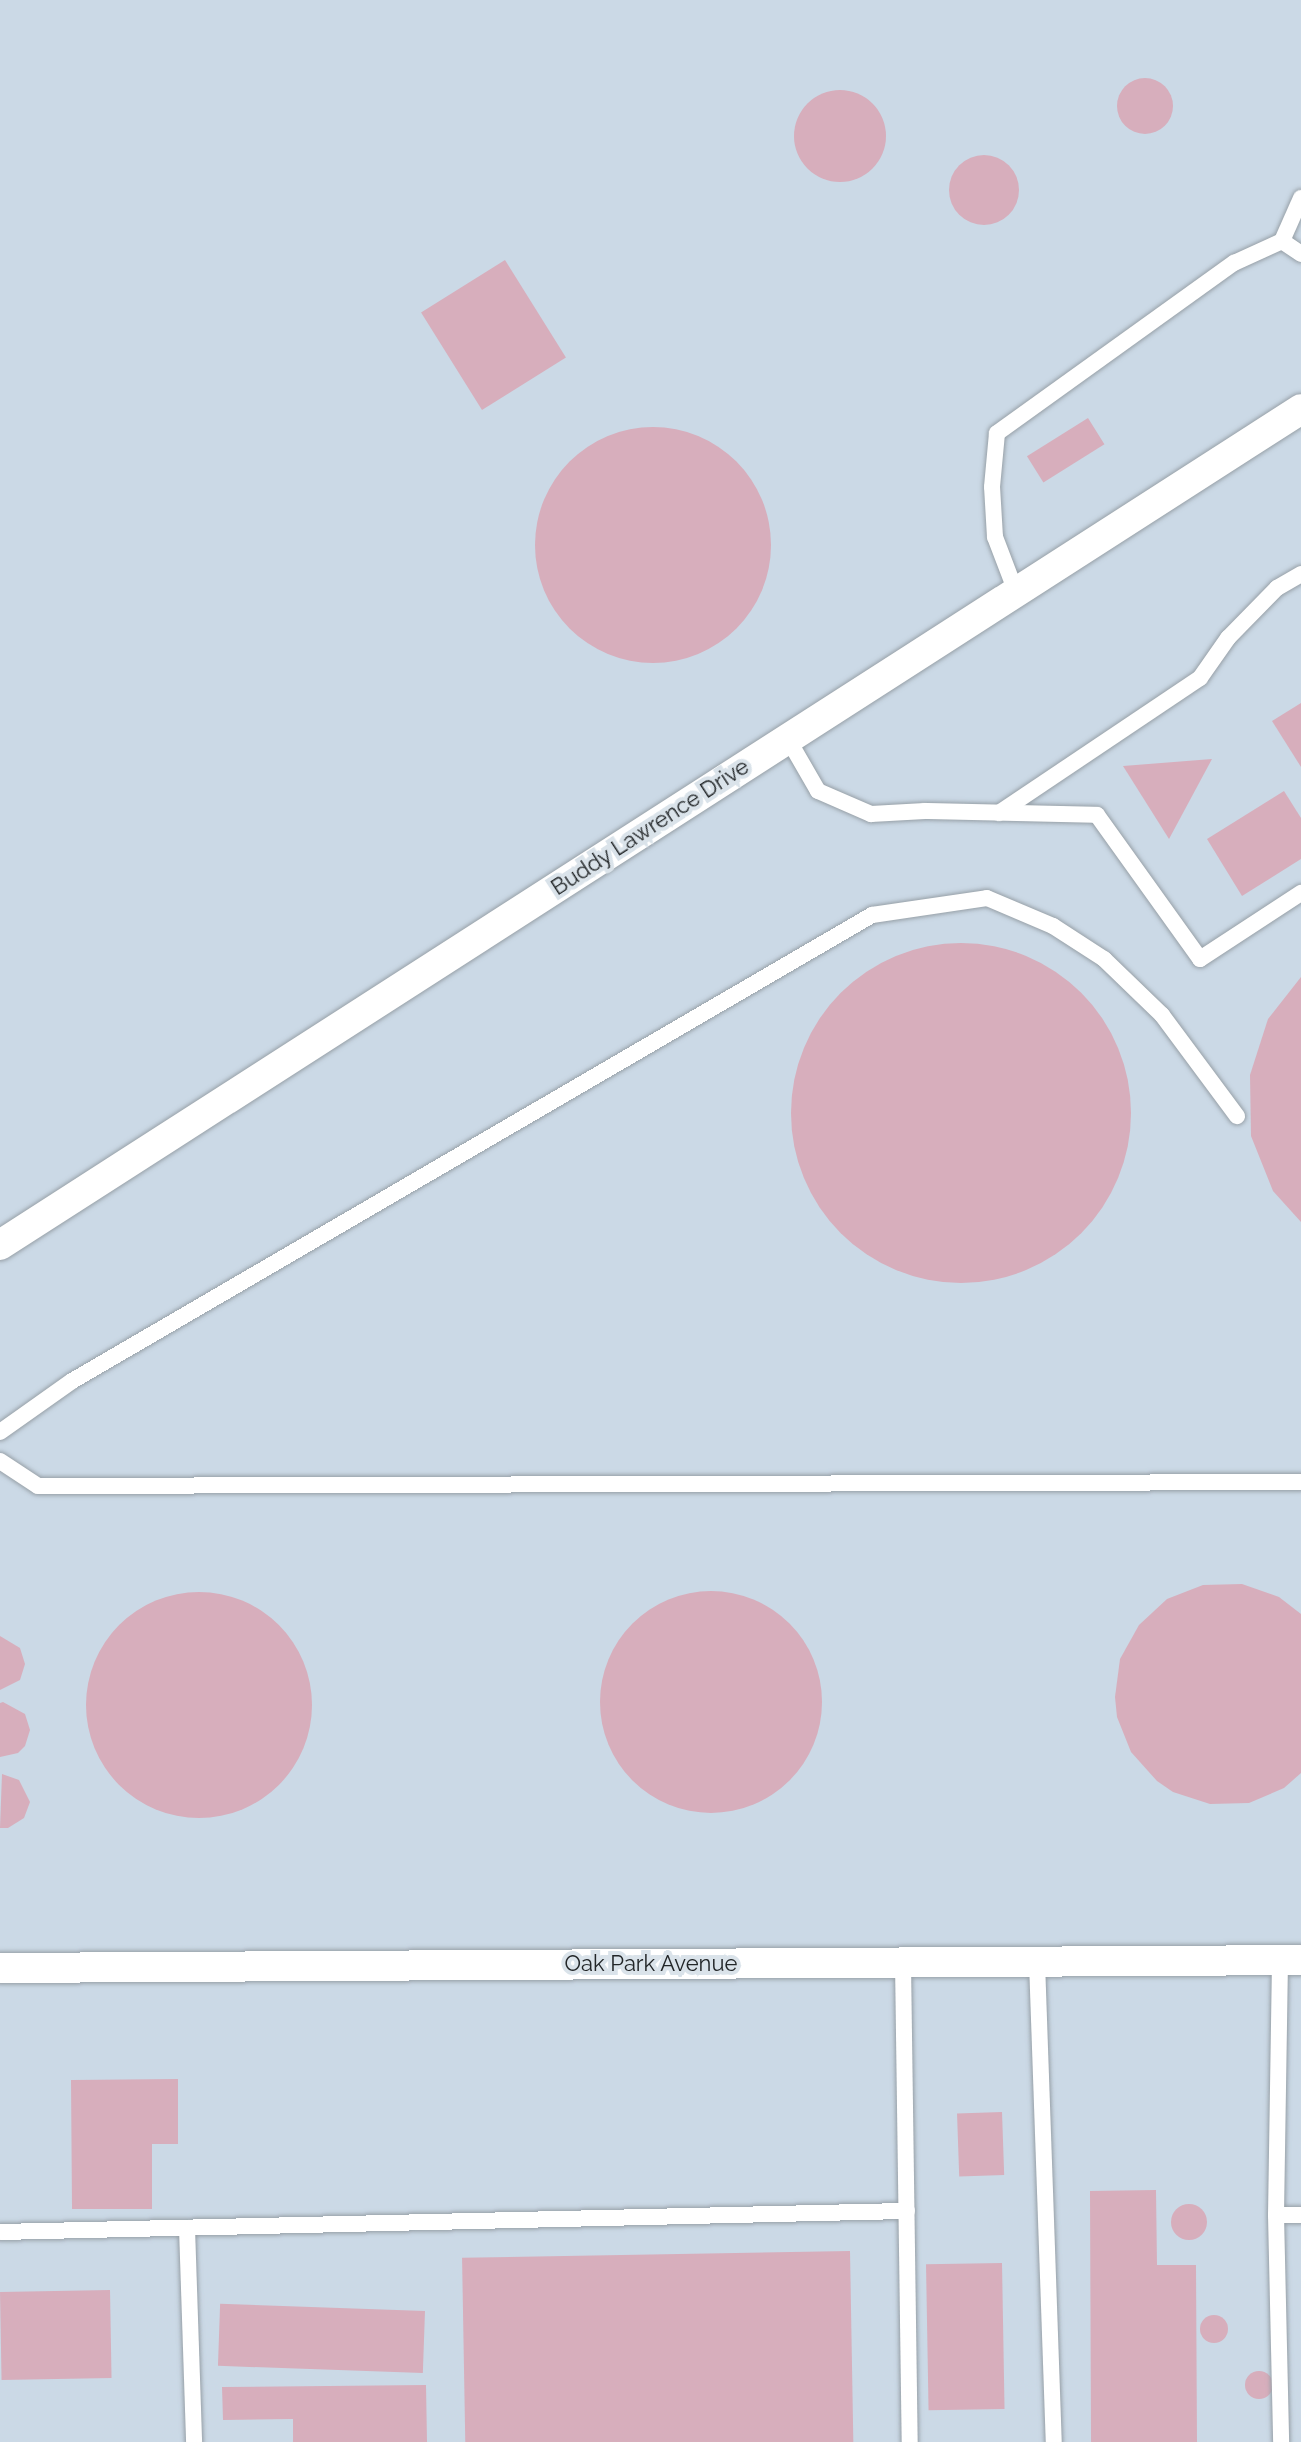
<!DOCTYPE html>
<html>
<head>
<meta charset="utf-8">
<style>
  body { margin:0 }
  #map { position:relative; width:1301px; height:2442px; overflow:hidden; background:#dae3ea; font-family:Raleway,sans-serif }
  div>[style] { position:absolute }
  [style*='--x'] { left:calc(var(--x)*1px); top:calc(var(--y)*1px); width:calc(var(--w)*1px); rotate:calc(var(--a)*1deg) }
  .built>* { inset:0; background:#cbd9e6; transform-origin:0 0 }
  .building>* { inset:0; background:#d7aebc; transform-origin:0 0 }
  .round { border-radius:50% }
  .roads { filter:drop-shadow(0 0 2px #97a0a7) drop-shadow(0 0 2px #97a0a7) }
  .service>* { height:16px; margin:-8px; padding:0 8px; transform-origin:8px; border-radius:8px; background:#fff }
  .minor>* { height:30px; margin:-15px; padding:0 15px; transform-origin:15px; border-radius:15px; background:#fff }
  span { translate:-50% -50%; white-space:nowrap; text-align:center; line-height:1.15; -webkit-text-stroke:8px #dae3ea; paint-order:stroke }
  .street-label { font-size:22px; color:#222628 }
</style>
</head>
<body>
<div id="map">
  <div class="built">
    <i style="left:0;top:0;width:1301px;height:2442px"></i>
  </div>
  <div class="building">
    <i class="round" style="left:1117px;top:78px;width:56px;height:56px"></i>
    <i class="round" style="left:794px;top:90px;width:92px;height:92px"></i>
    <i class="round" style="left:949px;top:155px;width:70px;height:70px"></i>
    <i style="left:505px;top:260px;width:115px;height:99px;rotate:58deg"></i>
    <i style="left:1088px;top:418px;width:31px;height:72px;rotate:58deg"></i>
    <i class="round" style="left:535px;top:427px;width:236px;height:236px"></i>
    <i style="clip-path:polygon(1301px 703px,1301px 767px,1272px 721px)"></i>
    <i style="clip-path:polygon(1212px 759px,1169px 839px,1123px 766px)"></i>
    <i style="clip-path:polygon(1284px 791px,1301px 818px,1301px 859px,1242px 896px,1207px 839px)"></i>
    <i class="round" style="left:791px;top:943px;width:340px;height:340px"></i>
    <i style="clip-path:polygon(1301px 977px,1301px 1222px,1273px 1191px,1251px 1136px,1250px 1075px,1268px 1019px)"></i>
    <i style="clip-path:polygon(1242px 1584px,1279px 1597px,1301px 1614px,1301px 1773px,1284px 1788px,1249px 1803px,1210px 1804px,1173px 1792px,1157px 1781px,1131px 1752px,1117px 1717px,1115px 1697px,1120px 1659px,1139px 1625px,1167px 1599px,1203px 1585px)"></i>
    <i class="round" style="left:600px;top:1591px;width:222px;height:222px"></i>
    <i class="round" style="left:86px;top:1592px;width:226px;height:226px"></i>
    <i style="clip-path:polygon(0 1636px,20px 1648px,25px 1664px,20px 1680px,0 1690px)"></i>
    <i style="clip-path:polygon(3px 1702px,25px 1714px,30px 1730px,25px 1746px,18px 1753px,0 1757px,0 1703px)"></i>
    <i style="clip-path:polygon(2px 1774px,19px 1780px,30px 1802px,24px 1818px,8px 1828px,0 1828px)"></i>
    <i style="clip-path:polygon(178px 2079px,178px 2144px,152px 2144px,152px 2209px,72px 2209px,71px 2080px)"></i>
    <i style="left:1002px;top:2112px;width:63px;height:45px;rotate:88deg"></i>
    <i style="clip-path:polygon(1156px 2190px,1157px 2265px,1196px 2265px,1197px 2442px,1091px 2442px,1090px 2191px)"></i>
    <i class="round" style="left:1171px;top:2204px;width:36px;height:36px"></i>
    <i style="left:850px;top:2251px;width:191px;height:388px;rotate:89deg"></i>
    <i style="left:1002px;top:2263px;width:146px;height:76px;rotate:89deg"></i>
    <i style="left:110px;top:2290px;width:88px;height:110px;rotate:89deg"></i>
    <i style="left:425px;top:2311px;width:62px;height:205px;rotate:92deg"></i>
    <i class="round" style="left:1200px;top:2315px;width:28px;height:28px"></i>
    <i class="round" style="left:1245px;top:2371px;width:28px;height:28px"></i>
    <i style="clip-path:polygon(426px 2385px,427px 2442px,293px 2442px,293px 2419px,223px 2420px,222px 2387px)"></i>
  </div>
  <div class="roads">
    <div class="service">
      <i style="--x:1282;--y:241;--w:47;--a:-66.2"></i>
      <i style="--x:1016;--y:592;--w:59;--a:-110.9"></i>
      <i style="--x:995;--y:537;--w:50;--a:-93.4"></i>
      <i style="--x:992;--y:487;--w:54;--a:-84.7"></i>
      <i style="--x:997;--y:433;--w:292;--a:-35.7"></i>
      <i style="--x:1234;--y:263;--w:53;--a:-24.6"></i>
      <i style="--x:1282;--y:241;--w:23;--a:34"></i>
      <i style="--x:788;--y:739;--w:60;--a:60"></i>
      <i style="--x:818;--y:791;--w:58;--a:23.5"></i>
      <i style="--x:871;--y:814;--w:54;--a:-3.2"></i>
      <i style="--x:925;--y:811;--w:172;--a:1.3"></i>
      <i style="--x:1097;--y:815;--w:177;--a:54.4"></i>
      <i style="--x:1200;--y:959;--w:121;--a:-33.2"></i>
      <i style="--x:999;--y:813;--w:242;--a:-33.9"></i>
      <i style="--x:1200;--y:678;--w:49;--a:-55"></i>
      <i style="--x:1228;--y:638;--w:70;--a:-45.6"></i>
      <i style="--x:1277;--y:588;--w:28;--a:-30"></i>
      <i style="--x:0;--y:1432;--w:88;--a:-35.3"></i>
      <i style="--x:72;--y:1381;--w:926;--a:-30.22"></i>
      <i style="--x:872;--y:915;--w:116;--a:-8.4"></i>
      <i style="--x:987;--y:898;--w:72;--a:23"></i>
      <i style="--x:1053;--y:926;--w:61;--a:32.9"></i>
      <i style="--x:1104;--y:959;--w:81;--a:44"></i>
      <i style="--x:1162;--y:1015;--w:126;--a:53.4"></i>
      <i style="--x:0;--y:1461;--w:45;--a:33.3"></i>
      <i style="--x:38;--y:1486;--w:1263;--a:-0.18"></i>
      <i style="--x:1280;--y:1961;--w:254;--a:90.9"></i>
      <i style="--x:1276;--y:2215;--w:25;--a:0"></i>
      <i style="--x:1037;--y:1962;--w:480;--a:88"></i>
      <i style="--x:903;--y:1963;--w:479;--a:89.2"></i>
      <i style="--x:1276;--y:2215;--w:227;--a:88.7"></i>
      <i style="--x:187;--y:2228;--w:214;--a:88.1"></i>
      <i style="--x:0;--y:2232;--w:907;--a:-1.33"></i>
    </div>
    <div class="minor">
      <i style="--x:0;--y:1245;--w:1546;--a:-32.72"></i>
      <i style="--x:0;--y:1968;--w:1301;--a:-0.35"></i>
    </div>
  </div>
  <div class="street-label">
    <span style="left:650px;top:827px;rotate:-33deg">Buddy Lawrence Drive</span>
    <span style="left:651px;top:1964px">Oak Park Avenue</span>
  </div>
</div>
</body>
</html>
